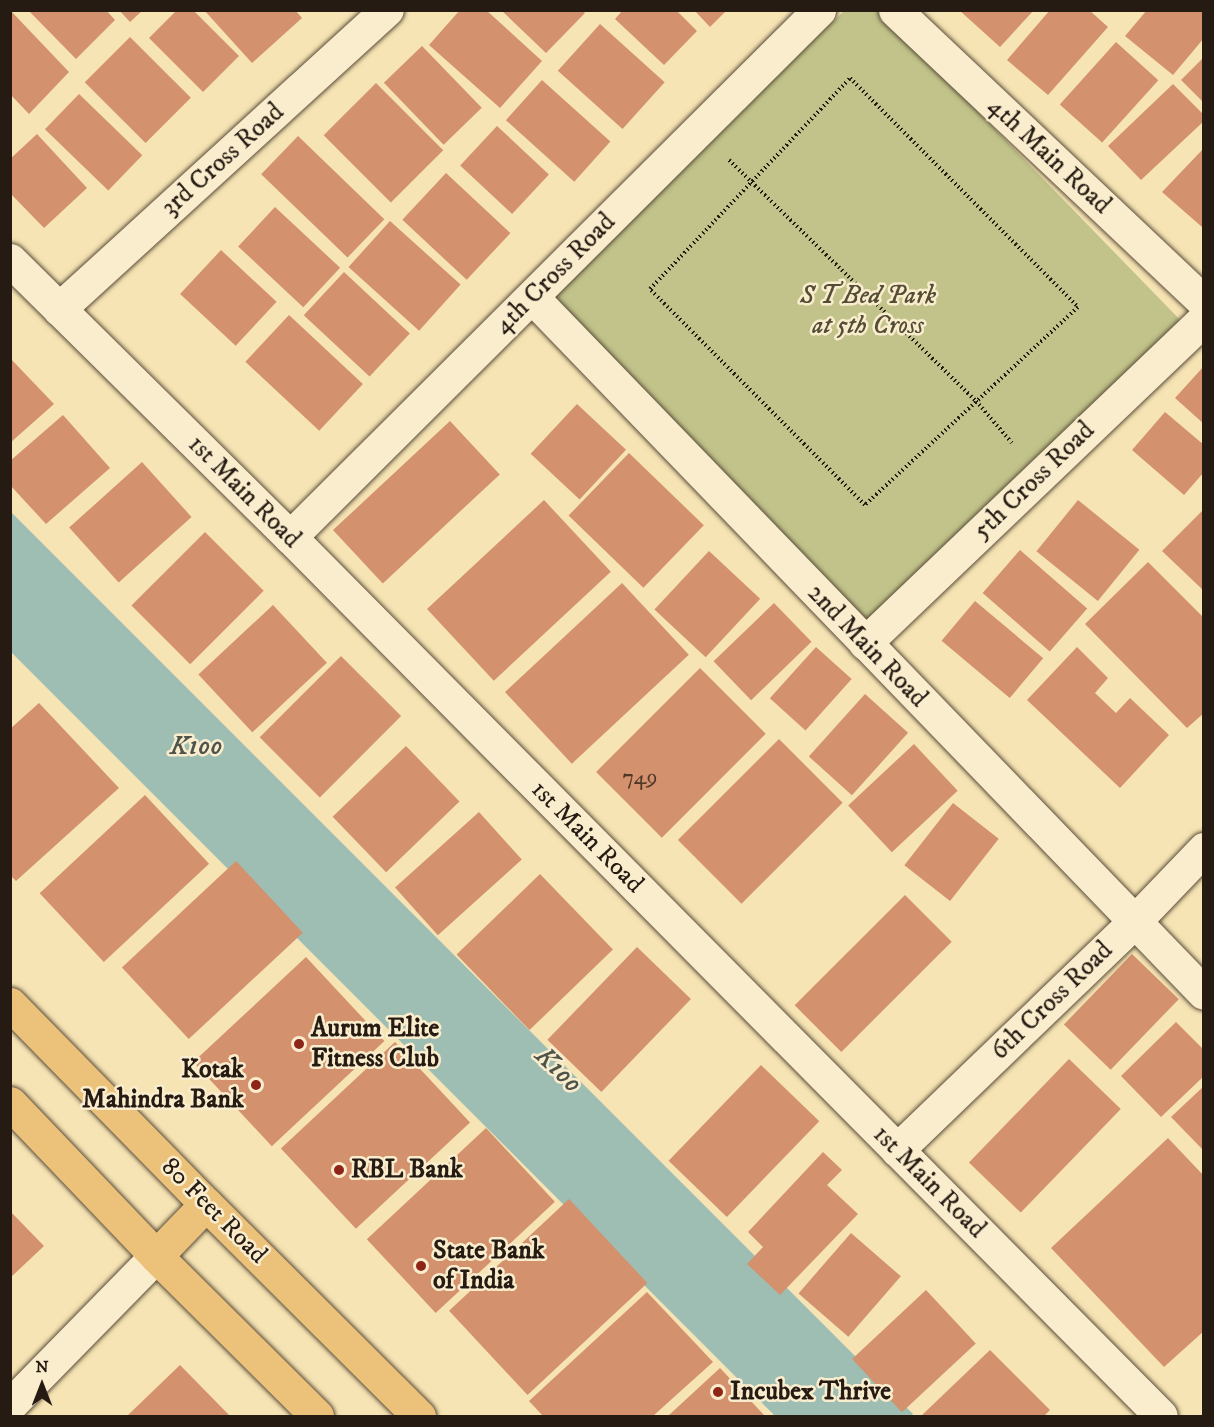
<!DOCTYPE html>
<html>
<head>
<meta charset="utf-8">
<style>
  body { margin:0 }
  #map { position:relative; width:1214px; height:1427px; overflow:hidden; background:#f7e4b4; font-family:"IM FELL DW Pica",serif }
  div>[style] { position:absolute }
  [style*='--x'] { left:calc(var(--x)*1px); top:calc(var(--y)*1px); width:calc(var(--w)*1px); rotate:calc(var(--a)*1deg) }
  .green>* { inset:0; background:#c1c38a }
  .water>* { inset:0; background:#9ebeb3; transform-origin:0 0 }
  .building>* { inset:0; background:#d3916d; transform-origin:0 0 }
  .path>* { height:4px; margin-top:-2px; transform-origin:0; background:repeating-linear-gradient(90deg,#251b12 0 1.5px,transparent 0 4.5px) }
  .roads { filter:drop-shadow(0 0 2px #5a4d3a) drop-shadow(0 0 2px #5a4d3a) }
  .minor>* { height:33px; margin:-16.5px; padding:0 16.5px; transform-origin:16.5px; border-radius:16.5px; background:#faedce }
  .major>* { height:33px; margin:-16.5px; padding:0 16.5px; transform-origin:16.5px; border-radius:16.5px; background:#ecc27a }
  .dots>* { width:16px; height:16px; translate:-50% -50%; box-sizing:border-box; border:3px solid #faedce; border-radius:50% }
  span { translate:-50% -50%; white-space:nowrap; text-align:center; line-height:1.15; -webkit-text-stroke:5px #faedce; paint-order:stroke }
  .number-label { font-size:22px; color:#503829 }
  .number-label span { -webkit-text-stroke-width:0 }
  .street-label { font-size:26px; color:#251b12 }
  .park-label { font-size:26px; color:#544d36; font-style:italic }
  .poi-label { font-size:26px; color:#251b12; font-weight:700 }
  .left { translate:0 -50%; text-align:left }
  .right { translate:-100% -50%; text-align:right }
  .water-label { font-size:27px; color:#4f544a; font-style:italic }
  .frame { position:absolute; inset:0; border:12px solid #251b12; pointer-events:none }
  .north { position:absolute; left:12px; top:1355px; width:60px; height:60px; -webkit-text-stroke:4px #faedce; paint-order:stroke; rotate:0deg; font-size:16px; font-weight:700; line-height:24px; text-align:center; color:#251b12 }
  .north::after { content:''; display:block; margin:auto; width:21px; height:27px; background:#251b12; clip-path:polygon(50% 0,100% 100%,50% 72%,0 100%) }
</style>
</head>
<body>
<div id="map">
  <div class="green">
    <i style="clip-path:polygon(879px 10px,1187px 327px,874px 629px,548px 296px,844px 11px)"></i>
  </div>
  <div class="water">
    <i style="left:10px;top:511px;width:1277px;height:99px;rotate:45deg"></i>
  </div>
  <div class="building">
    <i style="clip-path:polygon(10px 10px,69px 72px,29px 114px,10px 94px)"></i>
    <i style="clip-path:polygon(28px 10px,106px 10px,115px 20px,76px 59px)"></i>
    <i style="clip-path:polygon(119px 10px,143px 10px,130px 22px)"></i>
    <i style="clip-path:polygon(177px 10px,193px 10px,239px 56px,203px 92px,149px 38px)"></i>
    <i style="clip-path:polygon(204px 10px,295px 10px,302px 18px,252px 63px)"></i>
    <i style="clip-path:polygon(460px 10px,486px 10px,542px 61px,500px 108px,429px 45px)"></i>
    <i style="clip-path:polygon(501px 10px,582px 10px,585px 13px,546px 53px)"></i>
    <i style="clip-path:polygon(623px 10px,676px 10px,697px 31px,664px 65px,615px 19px)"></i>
    <i style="clip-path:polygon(694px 10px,727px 10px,710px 27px)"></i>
    <i style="clip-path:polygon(959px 10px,1034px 10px,1000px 47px)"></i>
    <i style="clip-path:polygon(1050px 10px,1089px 10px,1108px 27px,1048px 95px,1007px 60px)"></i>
    <i style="clip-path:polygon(1147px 10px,1204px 10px,1204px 38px,1173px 75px,1125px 36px)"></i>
    <i style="left:600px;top:24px;width:87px;height:63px;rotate:42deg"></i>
    <i style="left:130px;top:37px;width:86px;height:64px;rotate:45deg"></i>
    <i style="left:1116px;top:42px;width:57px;height:84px;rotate:42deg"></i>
    <i style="left:422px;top:46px;width:86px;height:53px;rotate:46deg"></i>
    <i style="clip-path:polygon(1204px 57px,1204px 103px,1181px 80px)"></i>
    <i style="left:542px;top:80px;width:92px;height:54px;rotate:42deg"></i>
    <i style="left:376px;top:83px;width:95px;height:74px;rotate:45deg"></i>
    <i style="clip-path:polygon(1173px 84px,1204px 115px,1204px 121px,1141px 180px,1108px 146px)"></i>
    <i style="left:79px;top:94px;width:88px;height:49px;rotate:44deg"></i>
    <i style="left:497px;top:126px;width:71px;height:54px;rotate:43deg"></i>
    <i style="clip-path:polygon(37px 134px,87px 188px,44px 228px,10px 193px,10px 159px)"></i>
    <i style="left:298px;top:136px;width:120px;height:53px;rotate:44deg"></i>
    <i style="clip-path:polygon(1204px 148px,1204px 226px,1202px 227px,1162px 192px)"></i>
    <i style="left:446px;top:173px;width:88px;height:64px;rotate:43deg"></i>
    <i style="left:275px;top:207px;width:89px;height:54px;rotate:43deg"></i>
    <i style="left:390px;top:221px;width:95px;height:62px;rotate:42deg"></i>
    <i style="left:221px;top:250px;width:76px;height:60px;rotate:43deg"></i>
    <i style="left:344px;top:272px;width:90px;height:59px;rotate:43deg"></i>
    <i style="left:289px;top:315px;width:101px;height:64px;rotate:43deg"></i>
    <i style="clip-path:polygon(10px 358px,54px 404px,10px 443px)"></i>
    <i style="clip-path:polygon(1204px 366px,1204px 424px,1175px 398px)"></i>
    <i style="left:577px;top:404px;width:67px;height:68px;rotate:43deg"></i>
    <i style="clip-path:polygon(1165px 412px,1204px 445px,1204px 472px,1184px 495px,1132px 450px)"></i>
    <i style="clip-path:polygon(63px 415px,110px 468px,46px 524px,10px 485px,10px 461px)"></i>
    <i style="left:450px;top:421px;width:73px;height:160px;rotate:47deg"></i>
    <i style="left:629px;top:453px;width:104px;height:87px;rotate:44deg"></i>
    <i style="left:142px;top:462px;width:74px;height:98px;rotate:48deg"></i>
    <i style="left:544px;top:500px;width:98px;height:160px;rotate:47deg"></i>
    <i style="left:1078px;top:500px;width:79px;height:66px;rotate:39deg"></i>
    <i style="clip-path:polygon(1204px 509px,1204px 591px,1162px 551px)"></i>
    <i style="left:205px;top:532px;width:83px;height:104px;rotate:45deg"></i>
    <i style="left:1020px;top:550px;width:89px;height:57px;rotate:41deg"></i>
    <i style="left:709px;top:551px;width:70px;height:80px;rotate:43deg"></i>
    <i style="clip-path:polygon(1148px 562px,1204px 618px,1204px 713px,1187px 728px,1085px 624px)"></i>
    <i style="left:622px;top:583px;width:98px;height:160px;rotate:47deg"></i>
    <i style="left:975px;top:601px;width:89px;height:52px;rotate:40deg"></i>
    <i style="left:774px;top:603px;width:54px;height:84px;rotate:46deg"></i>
    <i style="left:273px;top:605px;width:79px;height:102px;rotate:47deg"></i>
    <i style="left:816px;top:647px;width:48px;height:69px;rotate:42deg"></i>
    <i style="clip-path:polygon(1077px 647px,1108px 678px,1095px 693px,1116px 713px,1130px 698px,1169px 735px,1120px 788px,1027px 700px)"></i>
    <i style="left:341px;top:656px;width:85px;height:115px;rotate:45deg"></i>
    <i style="left:700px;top:668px;width:93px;height:147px;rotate:45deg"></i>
    <i style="left:865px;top:694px;width:58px;height:84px;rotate:42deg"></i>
    <i style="clip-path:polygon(39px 703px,119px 788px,16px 881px,10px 875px,10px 729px)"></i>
    <i style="left:779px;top:739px;width:90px;height:143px;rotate:45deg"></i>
    <i style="left:914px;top:744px;width:64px;height:90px;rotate:47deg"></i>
    <i style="left:406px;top:746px;width:77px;height:102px;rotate:46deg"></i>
    <i style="left:145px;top:795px;width:94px;height:144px;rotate:47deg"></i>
    <i style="left:953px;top:803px;width:58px;height:79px;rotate:38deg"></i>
    <i style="left:479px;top:812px;width:64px;height:113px;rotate:48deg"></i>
    <i style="left:236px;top:861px;width:98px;height:156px;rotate:47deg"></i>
    <i style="left:540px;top:874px;width:105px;height:116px;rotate:46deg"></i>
    <i style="left:905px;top:895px;width:66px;height:156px;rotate:45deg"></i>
    <i style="left:637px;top:947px;width:75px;height:129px;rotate:44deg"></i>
    <i style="left:1132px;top:954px;width:65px;height:98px;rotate:44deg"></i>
    <i style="left:306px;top:957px;width:115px;height:154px;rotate:47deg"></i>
    <i style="clip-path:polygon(1176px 1022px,1204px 1050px,1204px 1076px,1161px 1117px,1121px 1076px)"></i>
    <i style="left:395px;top:1042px;width:110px;height:156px;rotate:47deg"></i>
    <i style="left:1069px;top:1059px;width:72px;height:144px;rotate:44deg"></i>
    <i style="left:761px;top:1065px;width:81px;height:133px;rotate:44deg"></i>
    <i style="clip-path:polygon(1204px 1086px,1204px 1151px,1171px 1117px)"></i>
    <i style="left:486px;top:1128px;width:101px;height:163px;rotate:47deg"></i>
    <i style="clip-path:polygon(1168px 1138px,1204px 1176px,1204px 1331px,1164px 1367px,1051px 1248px)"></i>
    <i style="clip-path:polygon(823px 1152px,842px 1170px,827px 1185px,858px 1214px,780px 1295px,747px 1264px,763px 1247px,748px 1232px)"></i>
    <i style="left:569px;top:1199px;width:115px;height:164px;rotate:47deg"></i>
    <i style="clip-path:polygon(10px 1211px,44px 1246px,10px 1278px)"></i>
    <i style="left:851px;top:1233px;width:66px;height:80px;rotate:41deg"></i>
    <i style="left:926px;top:1290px;width:73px;height:101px;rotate:47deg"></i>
    <i style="clip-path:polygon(647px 1292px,713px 1362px,653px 1416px,543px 1416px,529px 1401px)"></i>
    <i style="clip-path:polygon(990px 1350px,1050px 1410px,1044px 1416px,921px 1416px)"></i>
    <i style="clip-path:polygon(180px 1365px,230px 1416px,127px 1416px)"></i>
    <i style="clip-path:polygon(720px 1368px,765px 1416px,668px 1416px)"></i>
  </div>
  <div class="path">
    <i style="--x:850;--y:78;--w:323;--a:45.1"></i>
    <i style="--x:1078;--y:307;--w:291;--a:137.1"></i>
    <i style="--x:865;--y:505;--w:305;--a:-134.9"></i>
    <i style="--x:650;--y:289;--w:291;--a:-46.5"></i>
    <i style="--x:729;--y:160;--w:345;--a:44.3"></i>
    <i style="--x:976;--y:401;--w:55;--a:49.4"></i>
  </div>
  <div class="roads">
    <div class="minor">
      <i style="--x:895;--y:10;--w:425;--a:43.4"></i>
      <i style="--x:10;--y:260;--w:394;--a:44.7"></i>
      <i style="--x:290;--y:537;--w:1237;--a:45.26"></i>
      <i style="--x:532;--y:297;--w:967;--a:46.01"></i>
      <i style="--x:59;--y:309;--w:444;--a:-42.4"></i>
      <i style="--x:290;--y:537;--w:747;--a:-44.89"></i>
      <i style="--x:865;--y:643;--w:469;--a:-43.7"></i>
      <i style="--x:897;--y:1150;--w:327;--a:-43.9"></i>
      <i style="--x:1133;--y:923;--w:103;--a:-46.2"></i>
      <i style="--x:10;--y:1405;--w:209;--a:-45.6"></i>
    </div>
    <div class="major">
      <i style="--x:10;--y:1004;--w:280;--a:45.6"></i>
      <i style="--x:206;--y:1204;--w:301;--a:44.9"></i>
      <i style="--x:10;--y:1103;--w:211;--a:46.3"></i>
      <i style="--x:156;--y:1256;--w:227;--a:44.8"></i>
      <i style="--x:156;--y:1256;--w:72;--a:-46.1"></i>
    </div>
  </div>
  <div class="dots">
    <i style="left:299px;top:1044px;background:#8f2418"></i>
    <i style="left:256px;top:1085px;background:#8f2418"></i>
    <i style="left:339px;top:1170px;background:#8f2418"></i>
    <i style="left:421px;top:1266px;background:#8f2418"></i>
    <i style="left:718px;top:1392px;background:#8f2418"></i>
  </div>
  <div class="number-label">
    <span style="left:640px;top:778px">749</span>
  </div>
  <div class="street-label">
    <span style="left:1049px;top:156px;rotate:43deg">4th Main Road</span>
    <span style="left:223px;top:160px;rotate:-42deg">3rd Cross Road</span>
    <span style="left:555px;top:274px;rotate:-45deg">4th Cross Road</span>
    <span style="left:1034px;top:481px;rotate:-44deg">5th Cross Road</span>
    <span style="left:244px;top:492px;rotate:45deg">1st Main Road</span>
    <span style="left:867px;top:646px;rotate:46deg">2nd Main Road</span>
    <span style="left:587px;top:837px;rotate:45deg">1st Main Road</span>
    <span style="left:1052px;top:1001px;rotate:-44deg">6th Cross Road</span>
    <span style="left:929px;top:1182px;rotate:45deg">1st Main Road</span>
    <span style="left:214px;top:1211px;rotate:45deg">80 Feet Road</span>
  </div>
  <div class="park-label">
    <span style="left:868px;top:311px">S T Bed Park<br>at 5th Cross</span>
  </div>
  <div class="poi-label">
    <span class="left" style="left:311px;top:1044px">Aurum Elite<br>Fitness Club</span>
    <span class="right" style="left:244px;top:1085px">Kotak<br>Mahindra Bank</span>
    <span class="left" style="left:351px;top:1170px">RBL Bank</span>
    <span class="left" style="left:433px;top:1266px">State Bank<br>of India</span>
    <span class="left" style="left:730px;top:1392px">Incubex Thrive</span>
  </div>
  <div class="water-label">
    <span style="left:196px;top:747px">K100</span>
    <span style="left:558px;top:1070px;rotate:45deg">K100</span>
  </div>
  <div class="frame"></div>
  <div class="north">N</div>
</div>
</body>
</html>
